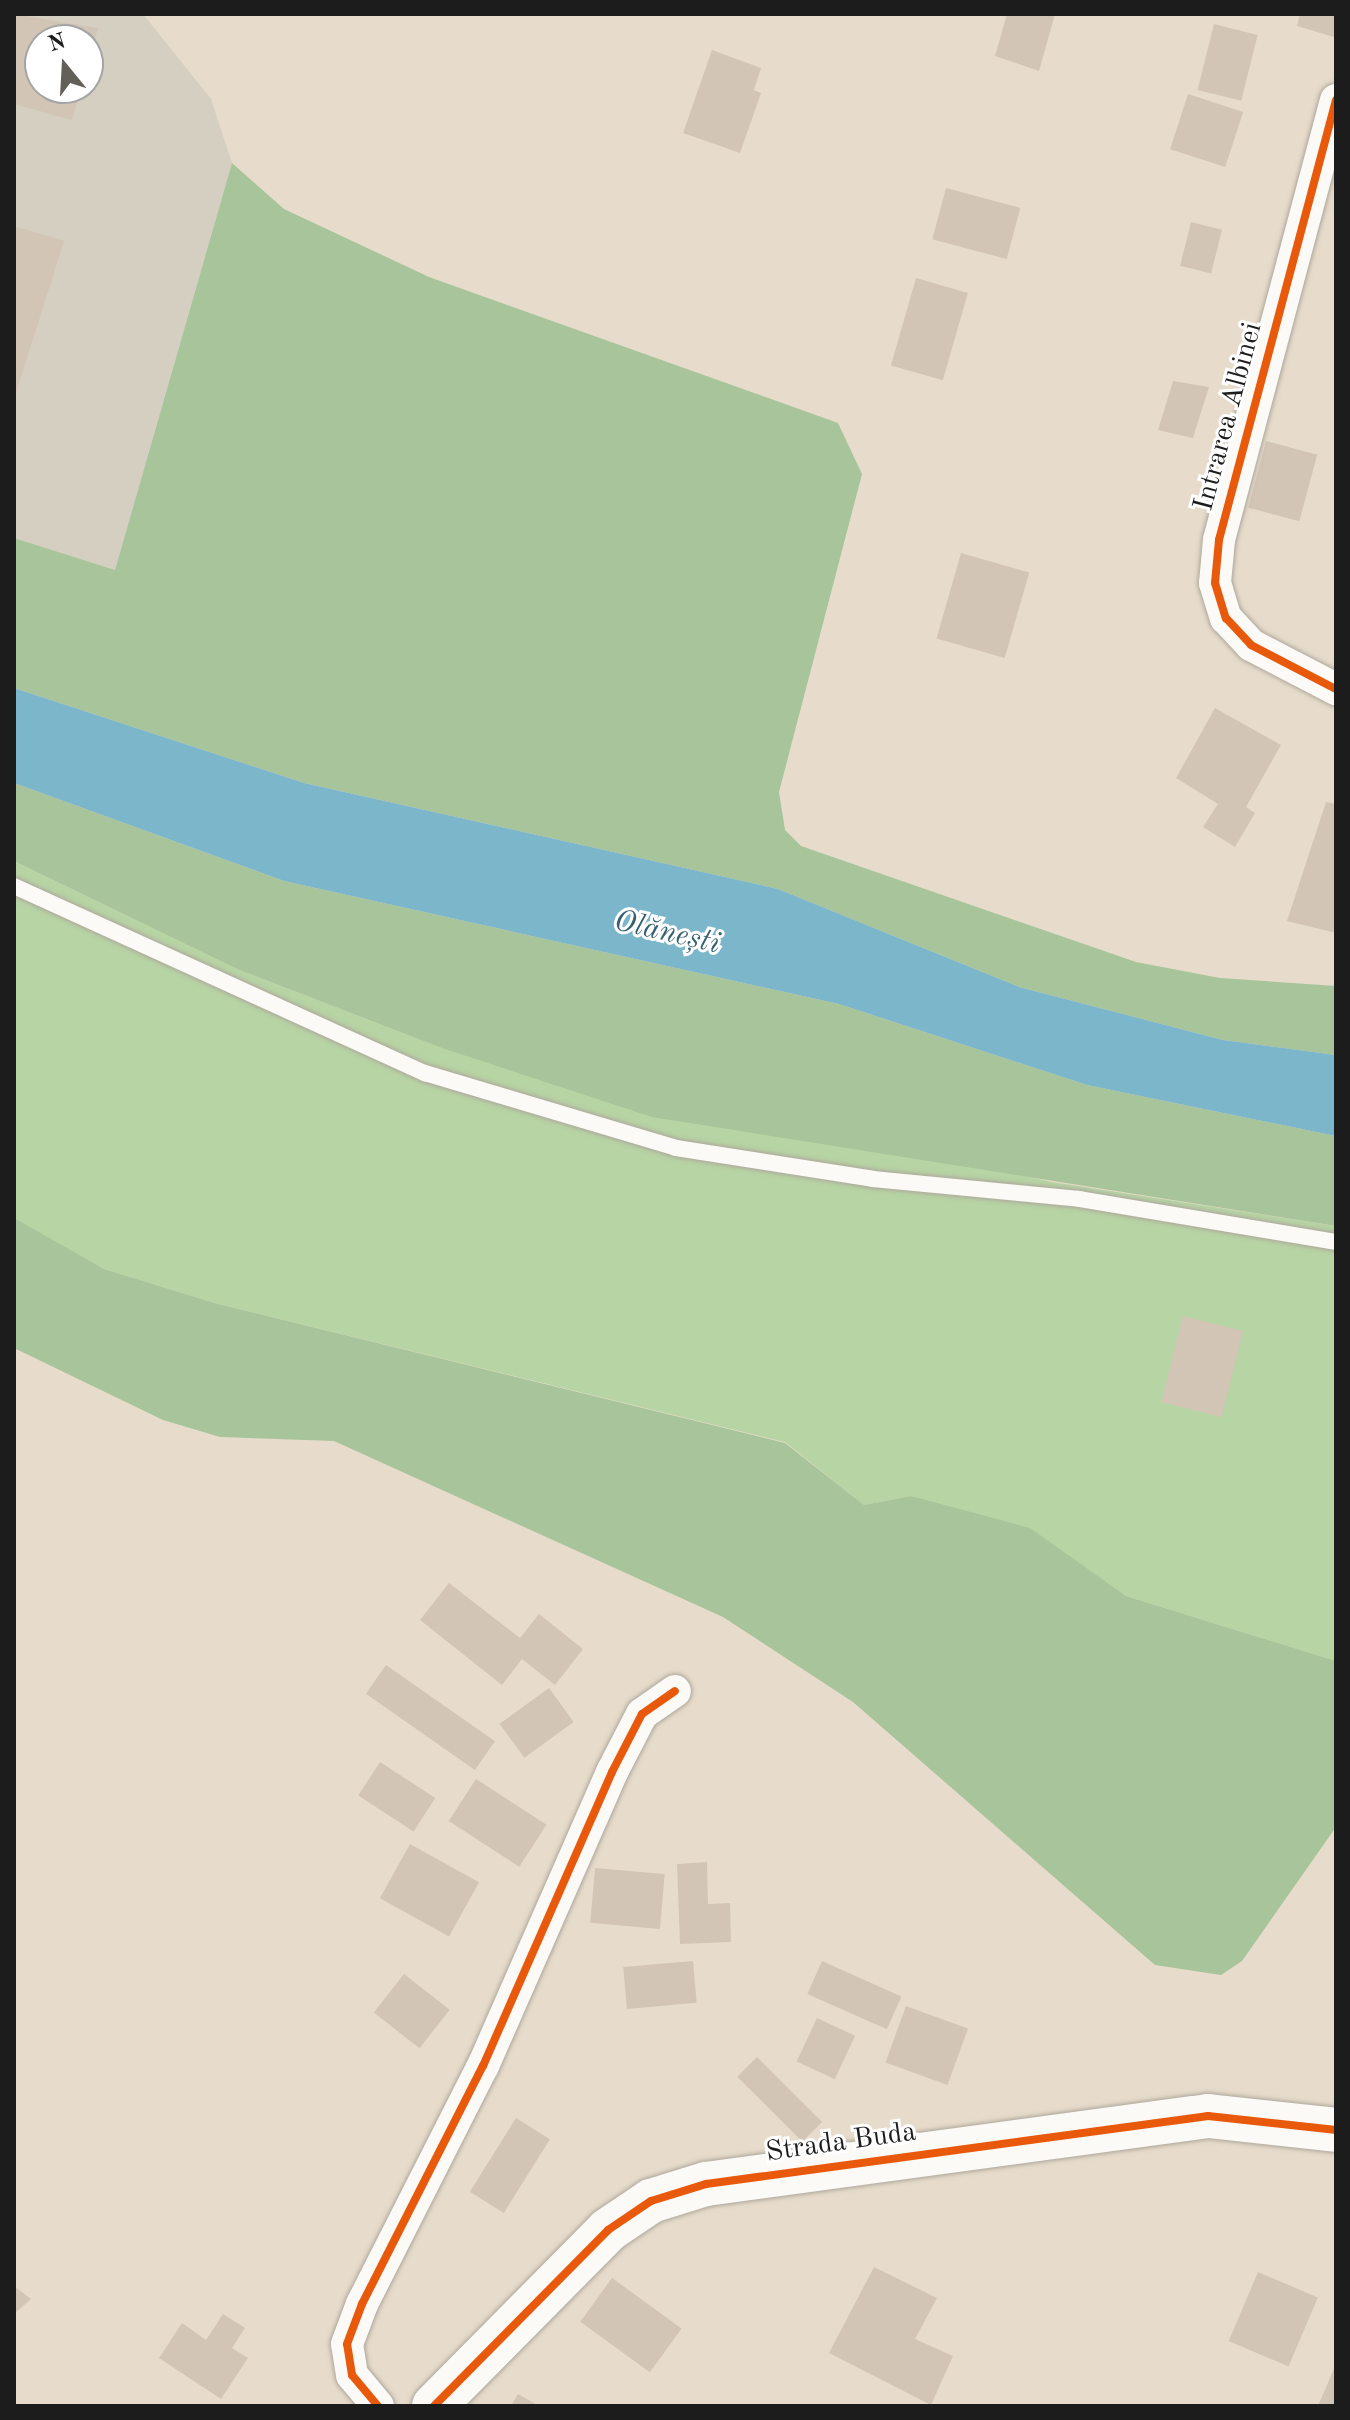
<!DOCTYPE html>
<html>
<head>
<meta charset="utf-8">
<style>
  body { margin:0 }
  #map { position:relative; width:1350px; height:2420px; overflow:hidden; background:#e7dccb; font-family:"Old Standard TT",serif }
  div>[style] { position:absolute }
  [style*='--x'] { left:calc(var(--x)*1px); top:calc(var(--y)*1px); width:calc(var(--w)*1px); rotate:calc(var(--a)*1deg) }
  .industrial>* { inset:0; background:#d4cfc1 }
  .green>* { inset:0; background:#b7d4a4 }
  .forest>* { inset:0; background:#a7c49a }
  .water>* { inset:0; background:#7bb6ca }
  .building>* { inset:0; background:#d2c5b6; transform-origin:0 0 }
  .roads { filter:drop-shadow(0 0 2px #aea79c) drop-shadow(0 0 2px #aea79c) }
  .lane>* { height:16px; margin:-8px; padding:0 8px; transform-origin:8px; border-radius:8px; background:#fbfaf7 }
  .street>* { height:32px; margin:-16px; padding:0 16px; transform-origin:16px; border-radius:16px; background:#fbfaf7 }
  .secondary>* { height:44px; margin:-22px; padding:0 22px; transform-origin:22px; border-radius:22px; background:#fbfaf7 }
  .cycleway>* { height:8px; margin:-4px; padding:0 4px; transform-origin:4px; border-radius:4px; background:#e8590c }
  span { translate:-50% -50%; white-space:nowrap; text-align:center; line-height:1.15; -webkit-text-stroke:6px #fff; paint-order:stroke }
  .street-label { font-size:28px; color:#1c1c1c }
  .water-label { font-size:30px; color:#346073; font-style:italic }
  .frame { position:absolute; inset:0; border:16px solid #1c1c1c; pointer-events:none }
  .north { position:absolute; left:24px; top:24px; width:80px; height:80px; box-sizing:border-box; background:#fff; border:2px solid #a4a4a4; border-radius:50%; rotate:342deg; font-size:22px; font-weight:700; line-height:32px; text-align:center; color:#1c1c1c }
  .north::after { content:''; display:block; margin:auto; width:28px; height:36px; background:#635f59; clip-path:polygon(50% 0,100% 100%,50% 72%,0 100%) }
</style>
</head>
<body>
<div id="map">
  <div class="industrial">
    <i style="clip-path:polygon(evenodd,14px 14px,143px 14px,211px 99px,232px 163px,115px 570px,14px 538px,14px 14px,40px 40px,88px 40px,88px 88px,40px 88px,40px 40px)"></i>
  </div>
  <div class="green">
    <i style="clip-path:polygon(14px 861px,237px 969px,439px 1047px,1052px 1182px,1336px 1226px,1336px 1661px,1126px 1596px,1068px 1556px,911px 1496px,864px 1505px,785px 1442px,218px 1304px,104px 1269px,25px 1226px,14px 1218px)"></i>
  </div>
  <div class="forest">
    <i style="clip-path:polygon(232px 163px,284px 209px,429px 277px,838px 423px,862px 474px,779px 792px,785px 830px,801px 846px,1136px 962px,1220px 978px,1336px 986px,1336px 1055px,1223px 1040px,1019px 987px,778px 889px,304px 783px,14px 688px,14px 538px,115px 570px)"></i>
    <i style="clip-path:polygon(14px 783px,284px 881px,839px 1004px,1087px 1085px,1336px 1136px,1336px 1226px,652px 1117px,439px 1047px,237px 969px,14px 861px)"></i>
    <i style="clip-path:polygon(14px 1218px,104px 1269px,218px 1304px,785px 1443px,864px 1505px,911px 1496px,1030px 1528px,1126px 1596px,1336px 1661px,1336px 1827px,1242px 1961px,1221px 1975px,1155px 1965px,853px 1702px,723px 1617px,334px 1441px,220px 1437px,163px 1420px,14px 1348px)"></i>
  </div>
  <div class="water">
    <i style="clip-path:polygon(14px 688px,304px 783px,778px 889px,1019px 987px,1223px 1040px,1336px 1055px,1336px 1136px,1087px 1085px,839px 1004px,284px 881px,14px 783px)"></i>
  </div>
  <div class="building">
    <i style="clip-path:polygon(14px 14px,98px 28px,89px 60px,88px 40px,40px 40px,40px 88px,81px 88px,72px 120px,14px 104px)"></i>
    <i style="clip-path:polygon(1007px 14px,1055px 14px,1039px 71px,995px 56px)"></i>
    <i style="clip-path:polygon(1300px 14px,1336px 14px,1334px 37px,1297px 26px)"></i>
    <i style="left:1214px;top:24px;width:45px;height:68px;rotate:14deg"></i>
    <i style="clip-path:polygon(712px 50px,761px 68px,754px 90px,761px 93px,740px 153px,683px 133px)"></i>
    <i style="left:1188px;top:94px;width:58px;height:58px;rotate:18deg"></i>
    <i style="left:946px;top:188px;width:77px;height:53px;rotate:15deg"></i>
    <i style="left:1191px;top:222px;width:32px;height:45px;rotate:14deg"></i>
    <i style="clip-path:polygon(14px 226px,64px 241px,15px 396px,14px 396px)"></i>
    <i style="left:916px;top:278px;width:54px;height:91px;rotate:16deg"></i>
    <i style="clip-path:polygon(1173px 381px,1209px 387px,1193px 438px,1158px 430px)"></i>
    <i style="left:1266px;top:441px;width:53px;height:69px;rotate:15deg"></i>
    <i style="left:961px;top:553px;width:71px;height:89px;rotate:16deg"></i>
    <i style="clip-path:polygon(1215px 708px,1281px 745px,1246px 807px,1255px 813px,1235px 847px,1203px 827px,1218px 804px,1176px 778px)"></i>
    <i style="clip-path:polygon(1326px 802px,1336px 804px,1336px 933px,1287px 921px)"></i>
    <i style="left:1183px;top:1316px;width:62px;height:89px;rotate:14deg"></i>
    <i style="clip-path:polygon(449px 1583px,520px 1638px,539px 1614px,583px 1649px,555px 1685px,522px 1659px,502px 1685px,420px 1620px)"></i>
    <i style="left:386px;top:1665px;width:133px;height:35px;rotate:35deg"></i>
    <i style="left:549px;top:1688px;width:42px;height:61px;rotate:54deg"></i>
    <i style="left:380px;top:1762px;width:66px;height:40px;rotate:33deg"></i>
    <i style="left:476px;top:1779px;width:84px;height:50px;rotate:33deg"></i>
    <i style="left:410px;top:1844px;width:79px;height:62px;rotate:29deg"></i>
    <i style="clip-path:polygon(707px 1862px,708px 1904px,730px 1903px,731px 1942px,680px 1944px,677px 1864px)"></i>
    <i style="left:595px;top:1868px;width:70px;height:55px;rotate:5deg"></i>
    <i style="left:693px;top:1961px;width:42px;height:70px;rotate:85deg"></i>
    <i style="left:822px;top:1961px;width:87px;height:36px;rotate:24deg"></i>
    <i style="left:404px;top:1974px;width:58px;height:49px;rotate:38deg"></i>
    <i style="left:906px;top:2006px;width:66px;height:60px;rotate:20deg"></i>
    <i style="left:817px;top:2018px;width:42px;height:48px;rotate:25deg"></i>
    <i style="left:757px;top:2057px;width:92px;height:28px;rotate:45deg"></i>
    <i style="left:516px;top:2118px;width:40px;height:87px;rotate:32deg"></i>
    <i style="clip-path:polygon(874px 2267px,937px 2298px,915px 2339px,953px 2356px,931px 2405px,829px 2353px)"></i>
    <i style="left:1258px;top:2272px;width:65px;height:75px;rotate:23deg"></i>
    <i style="left:612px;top:2278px;width:86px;height:54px;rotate:36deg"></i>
    <i style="clip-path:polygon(14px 2286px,31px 2299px,14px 2314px)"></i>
    <i style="clip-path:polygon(223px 2314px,245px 2328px,232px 2348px,248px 2358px,221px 2399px,159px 2358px,182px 2323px,206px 2340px)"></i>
    <i style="clip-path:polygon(1336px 2364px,1336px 2406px,1318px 2406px)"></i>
    <i style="clip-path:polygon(518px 2394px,539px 2406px,511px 2406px)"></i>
  </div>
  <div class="roads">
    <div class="lane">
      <i style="--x:14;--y:886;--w:452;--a:24.5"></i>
      <i style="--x:425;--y:1073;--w:262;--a:16.6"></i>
      <i style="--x:676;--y:1148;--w:199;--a:8.9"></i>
      <i style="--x:873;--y:1179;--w:207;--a:5.5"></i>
      <i style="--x:1079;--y:1199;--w:261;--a:9.5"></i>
    </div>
    <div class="street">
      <i style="--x:1336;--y:100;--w:455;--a:104.9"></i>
      <i style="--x:1219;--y:540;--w:43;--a:95.3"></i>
      <i style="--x:1215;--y:583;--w:37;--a:73"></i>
      <i style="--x:1226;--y:618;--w:37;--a:47"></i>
      <i style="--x:1251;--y:645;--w:96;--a:27.4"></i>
      <i style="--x:378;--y:2406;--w:40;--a:-130"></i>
      <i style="--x:352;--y:2375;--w:31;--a:-99"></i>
      <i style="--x:347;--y:2344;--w:43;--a:-69.4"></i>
      <i style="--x:362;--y:2304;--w:267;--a:-63.1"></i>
      <i style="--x:483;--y:2066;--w:321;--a:-66.3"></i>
      <i style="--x:612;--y:1772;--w:65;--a:-62.7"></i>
      <i style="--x:642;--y:1714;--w:40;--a:-34.9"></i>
    </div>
    <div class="secondary">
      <i style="--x:434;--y:2406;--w:247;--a:-45.3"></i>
      <i style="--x:608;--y:2230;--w:52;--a:-34"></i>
      <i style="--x:651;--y:2201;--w:58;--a:-17.2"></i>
      <i style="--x:706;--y:2184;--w:507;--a:-7.71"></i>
      <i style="--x:1208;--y:2116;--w:129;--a:6.2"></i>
    </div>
  </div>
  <div class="cycleway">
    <i style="--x:1336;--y:100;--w:455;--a:104.9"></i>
    <i style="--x:1219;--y:540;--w:43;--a:95.3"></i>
    <i style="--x:1215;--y:583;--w:37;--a:73"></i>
    <i style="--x:1226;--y:618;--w:37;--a:47"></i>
    <i style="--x:1251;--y:645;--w:96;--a:27.4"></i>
    <i style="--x:378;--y:2406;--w:40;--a:-130"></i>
    <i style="--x:352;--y:2375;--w:31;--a:-99"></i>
    <i style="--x:347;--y:2344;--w:43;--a:-69.4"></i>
    <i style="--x:362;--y:2304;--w:267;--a:-63.1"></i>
    <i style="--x:483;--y:2066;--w:321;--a:-66.3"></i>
    <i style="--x:612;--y:1772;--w:65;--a:-62.7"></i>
    <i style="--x:642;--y:1714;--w:40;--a:-34.9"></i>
    <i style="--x:434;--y:2406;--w:247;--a:-45.3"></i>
    <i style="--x:608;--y:2230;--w:52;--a:-34"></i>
    <i style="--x:651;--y:2201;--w:58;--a:-17.2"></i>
    <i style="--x:706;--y:2184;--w:507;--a:-7.71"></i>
    <i style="--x:1208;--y:2116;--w:129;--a:6.2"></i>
  </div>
  <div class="street-label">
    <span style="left:1229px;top:417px;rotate:-75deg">Intrarea Albinei</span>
    <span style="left:841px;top:2143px;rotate:-8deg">Strada Buda</span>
  </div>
  <div class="water-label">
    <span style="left:667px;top:933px;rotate:13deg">Olănești</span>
  </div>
  <div class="frame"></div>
  <div class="north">N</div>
</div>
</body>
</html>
